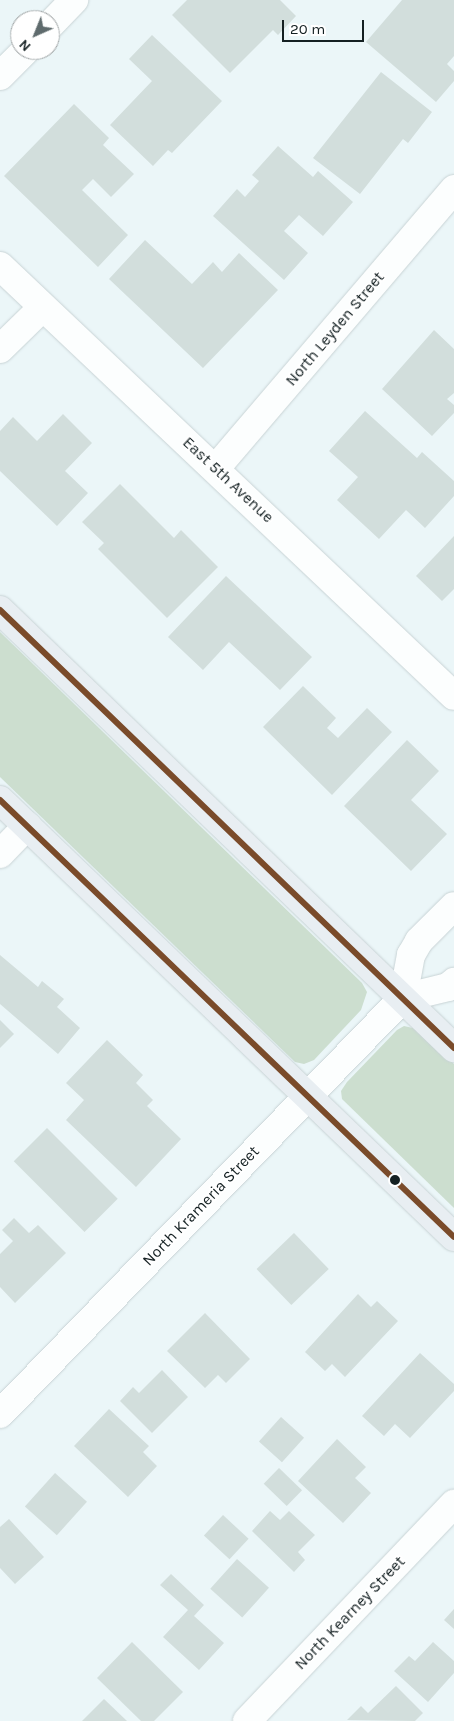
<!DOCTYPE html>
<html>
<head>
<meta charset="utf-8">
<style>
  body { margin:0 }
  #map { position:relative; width:454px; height:1721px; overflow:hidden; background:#ebf6f8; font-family:Karla,sans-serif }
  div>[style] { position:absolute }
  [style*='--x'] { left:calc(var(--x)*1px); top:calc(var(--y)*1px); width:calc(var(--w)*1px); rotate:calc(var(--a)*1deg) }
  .green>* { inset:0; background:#ccdecf }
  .building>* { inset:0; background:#d2dedc; transform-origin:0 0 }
  .roads { filter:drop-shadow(0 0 1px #c8d3d5) drop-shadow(0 0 1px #c8d3d5) }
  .minor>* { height:28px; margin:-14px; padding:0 14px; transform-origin:14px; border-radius:14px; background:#fcfefe }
  .major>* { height:28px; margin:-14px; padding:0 14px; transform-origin:14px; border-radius:14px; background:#e8eef2 }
  .bus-1>* { height:6px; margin:-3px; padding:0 3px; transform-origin:3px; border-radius:3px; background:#7a4b2a }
  .dots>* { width:14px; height:14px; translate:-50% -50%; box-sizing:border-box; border:2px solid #fff; border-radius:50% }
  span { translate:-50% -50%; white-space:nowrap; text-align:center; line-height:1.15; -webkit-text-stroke:4px #fff; paint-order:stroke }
  .street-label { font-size:16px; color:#142022 }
  .north { position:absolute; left:10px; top:10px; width:50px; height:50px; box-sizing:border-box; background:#fff; border:1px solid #a1a6a7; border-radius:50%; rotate:224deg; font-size:14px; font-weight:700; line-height:20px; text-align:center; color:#142022 }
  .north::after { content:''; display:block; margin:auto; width:18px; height:22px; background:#5f6b6d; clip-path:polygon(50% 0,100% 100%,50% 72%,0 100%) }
  .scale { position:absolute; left:282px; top:20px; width:82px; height:22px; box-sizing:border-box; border:2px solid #142022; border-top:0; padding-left:6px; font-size:15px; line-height:18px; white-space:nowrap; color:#142022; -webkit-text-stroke:4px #fff; paint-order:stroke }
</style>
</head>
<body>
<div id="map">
  <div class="green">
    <i style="clip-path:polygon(0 632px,362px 983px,367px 992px,361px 1010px,314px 1060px,304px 1064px,295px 1062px,0 777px)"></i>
    <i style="clip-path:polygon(404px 1026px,417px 1029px,454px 1064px,454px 1208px,342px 1099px,341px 1091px,347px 1082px,397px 1030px)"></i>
  </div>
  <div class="building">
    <i style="clip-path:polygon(187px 0,280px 0,296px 16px,278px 35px,273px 30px,230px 73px,172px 15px)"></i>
    <i style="clip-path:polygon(402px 0,454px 0,454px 56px,447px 64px,454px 71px,454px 81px,436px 102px,366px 42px)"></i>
    <i style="clip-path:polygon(152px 35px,222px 101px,172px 153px,168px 150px,153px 166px,110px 125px,152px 81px,129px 59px)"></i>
    <i style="clip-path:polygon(381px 72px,432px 112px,408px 143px,403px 139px,360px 194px,313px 158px)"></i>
    <i style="clip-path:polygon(74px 104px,109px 138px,103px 145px,134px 174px,111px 197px,93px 179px,82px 190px,128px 235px,98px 267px,4px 176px)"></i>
    <i style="clip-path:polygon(278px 146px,313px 177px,318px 171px,353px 202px,323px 236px,299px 215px,284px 231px,308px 253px,284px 280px,213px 216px,237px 189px,245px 197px,259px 181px,252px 175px)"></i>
    <i style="clip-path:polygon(145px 240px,192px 284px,213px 262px,222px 272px,239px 253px,278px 290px,203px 368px,109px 279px)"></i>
    <i style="clip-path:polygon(434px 330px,454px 349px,454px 393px,447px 399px,454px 405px,454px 413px,432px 436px,382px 389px)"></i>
    <i style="clip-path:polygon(365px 411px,417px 458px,422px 452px,454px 481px,454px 496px,425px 528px,406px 510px,379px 539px,337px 500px,358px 477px,329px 451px)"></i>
    <i style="clip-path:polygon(63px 414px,92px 443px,65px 471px,88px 493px,57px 526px,0 471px,0 431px,13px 417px,37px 441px)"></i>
    <i style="clip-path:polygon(120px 484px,174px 538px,181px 530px,218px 567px,167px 618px,98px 549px,104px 543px,82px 522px)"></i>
    <i style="clip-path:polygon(454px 536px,454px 589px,442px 601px,416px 576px)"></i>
    <i style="clip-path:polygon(226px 576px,312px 657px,280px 690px,229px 642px,203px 670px,168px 637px)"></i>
    <i style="clip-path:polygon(303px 686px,336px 718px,327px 728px,338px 738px,367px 708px,392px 732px,332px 795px,263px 727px)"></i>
    <i style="clip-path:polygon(407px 740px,439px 771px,411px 800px,447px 834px,411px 871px,344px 806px)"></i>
    <i style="clip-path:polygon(0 955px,38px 987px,42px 981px,64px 999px,57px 1007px,80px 1028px,58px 1054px,0 1004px)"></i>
    <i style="clip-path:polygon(0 1020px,14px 1034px,0 1048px)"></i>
    <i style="clip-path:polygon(107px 1040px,143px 1075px,136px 1083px,153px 1100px,147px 1106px,181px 1139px,136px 1187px,66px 1120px,84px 1100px,66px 1083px)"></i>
    <i style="left:47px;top:1128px;width:100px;height:47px;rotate:45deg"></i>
    <i style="clip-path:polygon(14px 1218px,29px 1233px,38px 1225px,66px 1253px,15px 1303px,0 1287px,0 1254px,13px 1241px,2px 1230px)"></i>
    <i style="left:294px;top:1233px;width:50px;height:52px;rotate:46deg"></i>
    <i style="clip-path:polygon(358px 1294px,371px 1307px,377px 1301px,398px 1321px,345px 1377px,332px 1364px,325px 1371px,305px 1352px)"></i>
    <i style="clip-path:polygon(205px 1313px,250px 1359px,226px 1383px,218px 1375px,205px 1388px,167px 1351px)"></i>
    <i style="clip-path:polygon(420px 1353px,454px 1384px,454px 1391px,410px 1438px,395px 1424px,384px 1436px,362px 1416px)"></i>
    <i style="clip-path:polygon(162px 1370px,188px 1397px,152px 1433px,120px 1401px,133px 1387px,139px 1393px)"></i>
    <i style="clip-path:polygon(109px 1409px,149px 1446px,143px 1452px,157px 1466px,128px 1497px,74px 1446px)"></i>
    <i style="left:281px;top:1417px;width:31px;height:33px;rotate:42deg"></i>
    <i style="clip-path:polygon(337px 1439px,366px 1467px,355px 1478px,371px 1493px,343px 1523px,298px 1481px)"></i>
    <i style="left:279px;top:1468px;width:32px;height:22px;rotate:44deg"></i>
    <i style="left:55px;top:1473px;width:43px;height:45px;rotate:42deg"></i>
    <i style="clip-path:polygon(270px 1511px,280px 1520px,289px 1511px,315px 1535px,298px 1552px,305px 1560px,294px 1572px,252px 1531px)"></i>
    <i style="left:223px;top:1515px;width:35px;height:28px;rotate:43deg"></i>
    <i style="clip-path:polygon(9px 1519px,44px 1557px,15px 1584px,0 1568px,0 1527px)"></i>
    <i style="left:237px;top:1559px;width:43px;height:40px;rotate:42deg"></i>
    <i style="clip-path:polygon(171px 1574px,204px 1605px,194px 1616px,224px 1643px,199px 1670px,163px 1637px,188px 1610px,160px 1585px)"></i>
    <i style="clip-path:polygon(454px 1609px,454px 1629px,444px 1620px)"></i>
    <i style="clip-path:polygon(132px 1642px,183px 1692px,154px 1721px,141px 1721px,97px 1678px)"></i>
    <i style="clip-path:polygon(433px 1642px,454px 1661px,454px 1673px,428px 1702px,394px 1671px,409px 1656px,415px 1661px)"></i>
    <i style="clip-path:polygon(396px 1686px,423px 1713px,415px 1721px,347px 1720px,361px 1706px,368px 1713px)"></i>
    <i style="clip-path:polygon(104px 1699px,127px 1721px,82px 1721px)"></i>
  </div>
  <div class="roads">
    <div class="minor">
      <i style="--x:50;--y:25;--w:35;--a:-46"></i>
      <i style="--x:0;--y:76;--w:37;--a:-45"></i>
      <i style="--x:0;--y:266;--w:625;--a:43.44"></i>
      <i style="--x:0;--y:349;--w:59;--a:-44.3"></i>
      <i style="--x:216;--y:468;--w:367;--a:-49.5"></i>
      <i style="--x:0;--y:854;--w:39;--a:-46"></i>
      <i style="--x:403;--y:998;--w:44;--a:-79.5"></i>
      <i style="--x:411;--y:955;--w:16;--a:-60"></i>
      <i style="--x:419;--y:941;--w:49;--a:-45"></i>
      <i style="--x:0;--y:1414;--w:579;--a:-45.91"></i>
      <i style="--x:403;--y:998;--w:46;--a:-13.7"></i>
      <i style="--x:448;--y:987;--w:8;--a:-40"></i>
      <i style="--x:247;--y:1721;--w:300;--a:-46.4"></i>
    </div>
    <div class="major">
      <i style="--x:0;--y:610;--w:631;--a:43.97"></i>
      <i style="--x:0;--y:800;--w:630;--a:43.91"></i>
    </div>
  </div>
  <div class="bus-1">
    <i style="--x:0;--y:610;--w:631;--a:43.97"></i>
    <i style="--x:0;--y:800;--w:630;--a:43.91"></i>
  </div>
  <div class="dots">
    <i style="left:395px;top:1180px;background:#142022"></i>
  </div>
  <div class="street-label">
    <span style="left:335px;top:329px;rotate:-50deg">North Leyden Street</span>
    <span style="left:228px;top:480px;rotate:43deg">East 5th Avenue</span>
    <span style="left:201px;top:1206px;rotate:-46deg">North Krameria Street</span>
    <span style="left:350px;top:1613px;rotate:-46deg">North Kearney Street</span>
  </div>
  <div class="north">N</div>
  <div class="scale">20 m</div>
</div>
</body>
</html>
